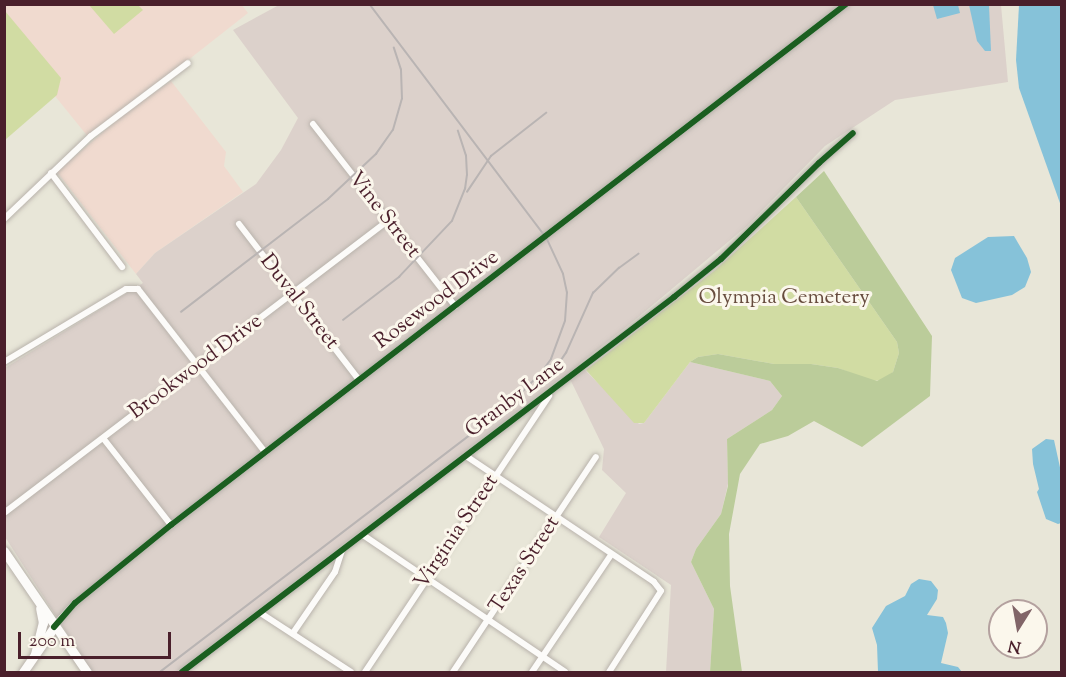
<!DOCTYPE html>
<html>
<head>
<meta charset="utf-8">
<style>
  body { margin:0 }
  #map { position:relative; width:1066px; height:677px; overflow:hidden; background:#e8e6d8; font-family:"Sorts Mill Goudy",serif }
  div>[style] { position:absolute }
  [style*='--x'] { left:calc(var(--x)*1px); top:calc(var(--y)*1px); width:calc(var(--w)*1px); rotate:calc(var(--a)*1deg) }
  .built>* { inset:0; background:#f0dacf }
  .industrial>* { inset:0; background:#dcd1cb }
  .green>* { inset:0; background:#d1dca3 }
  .forest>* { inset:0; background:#bbcc9a }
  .water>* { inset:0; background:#86c2d9 }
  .roads { filter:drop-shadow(0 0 2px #b9b3ac) drop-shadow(0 0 2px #b9b3ac) }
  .minor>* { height:6px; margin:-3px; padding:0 3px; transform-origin:3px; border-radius:3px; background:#fcfbf9 }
  .secondary>* { height:9px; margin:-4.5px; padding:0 4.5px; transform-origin:4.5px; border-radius:4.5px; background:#fcfbf9 }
  .rail>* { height:1.5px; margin:-0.75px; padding:0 0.75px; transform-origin:0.75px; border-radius:0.75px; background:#b9b4b3 }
  .cycleway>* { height:6px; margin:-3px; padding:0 3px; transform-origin:3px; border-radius:3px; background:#1b5e20 }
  span { translate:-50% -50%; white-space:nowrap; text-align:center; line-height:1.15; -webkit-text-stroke:6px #fbf7ec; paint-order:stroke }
  .street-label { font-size:21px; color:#4a1f2b }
  .park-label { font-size:21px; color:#674c3e }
  .frame { position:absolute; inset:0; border:6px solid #4a1f2b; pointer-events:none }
  .north { position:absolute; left:988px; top:599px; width:60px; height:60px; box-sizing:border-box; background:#fbf7ec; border:2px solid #b4a19f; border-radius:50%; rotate:191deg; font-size:16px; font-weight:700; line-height:24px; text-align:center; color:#4a1f2b }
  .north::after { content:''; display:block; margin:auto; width:21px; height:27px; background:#816568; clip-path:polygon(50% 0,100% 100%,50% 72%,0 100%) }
  .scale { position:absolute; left:18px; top:632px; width:153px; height:27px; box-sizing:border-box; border:3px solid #4a1f2b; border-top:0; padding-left:8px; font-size:18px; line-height:21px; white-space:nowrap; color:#4a1f2b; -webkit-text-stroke:4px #fbf7ec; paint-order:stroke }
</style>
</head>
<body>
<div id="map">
  <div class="built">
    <i style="clip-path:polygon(241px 4px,248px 13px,89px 138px,51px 91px,5px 130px,5px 5px)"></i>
    <i style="clip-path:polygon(171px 81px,226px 152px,224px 166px,243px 192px,155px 253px,136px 274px,57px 172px,125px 113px)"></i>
  </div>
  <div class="industrial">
    <i style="clip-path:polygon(279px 5px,1001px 5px,1008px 82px,895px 100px,825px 146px,747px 226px,636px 319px,579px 364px,639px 424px,644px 423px,690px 362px,770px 381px,782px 396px,772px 410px,727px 439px,728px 484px,721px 514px,696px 549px,691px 562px,714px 609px,710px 672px,666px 672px,671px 585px,599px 537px,626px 493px,602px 470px,604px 449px,571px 381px,561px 378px,176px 672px,92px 672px,5px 537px,5px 368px,143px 283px,136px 274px,155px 253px,256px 184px,281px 150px,298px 118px,233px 30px)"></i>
  </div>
  <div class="green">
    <i style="clip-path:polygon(89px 5px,138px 5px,143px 10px,114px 34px)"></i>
    <i style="clip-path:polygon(5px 11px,61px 78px,57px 95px,5px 140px)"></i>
    <i style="clip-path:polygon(796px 197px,897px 342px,899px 353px,893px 372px,883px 380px,872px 381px,838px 368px,811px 364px,774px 364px,718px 354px,698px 357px,690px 362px,644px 423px,634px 423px,586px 370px,714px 271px)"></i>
  </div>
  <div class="forest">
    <i style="clip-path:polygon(824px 171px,932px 336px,930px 396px,862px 447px,814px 421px,788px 436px,760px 444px,740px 474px,729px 534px,730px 586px,742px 672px,710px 672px,714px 609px,691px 562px,696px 549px,721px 514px,728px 486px,727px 439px,772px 410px,782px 396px,770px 381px,690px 362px,698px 357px,718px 354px,774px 364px,811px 364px,838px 368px,877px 381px,893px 372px,899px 353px,897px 342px,796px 197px)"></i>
  </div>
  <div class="water">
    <i style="clip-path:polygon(933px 5px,958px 5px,960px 13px,937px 19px)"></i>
    <i style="clip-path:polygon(969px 5px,989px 5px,991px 51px,985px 51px,977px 41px)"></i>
    <i style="clip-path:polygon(1019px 5px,1061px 5px,1061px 206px,1019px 88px,1016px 60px)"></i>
    <i style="clip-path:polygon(1014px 236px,1027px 258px,1031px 272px,1025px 287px,1012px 295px,976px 303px,962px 298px,951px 270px,955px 258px,988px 237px)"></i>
    <i style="clip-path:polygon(1046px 439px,1054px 440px,1061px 472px,1061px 523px,1058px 524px,1046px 519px,1037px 492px,1039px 489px,1033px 464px,1032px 449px)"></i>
    <i style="clip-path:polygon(919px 579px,931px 581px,938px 590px,937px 599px,927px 615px,943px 617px,946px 623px,948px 633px,941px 663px,958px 667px,962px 672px,878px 672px,877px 645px,872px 628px,886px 606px,905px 596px,911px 584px)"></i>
  </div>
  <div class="roads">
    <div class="minor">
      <i style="--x:313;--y:124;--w:231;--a:52"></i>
      <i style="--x:51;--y:173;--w:118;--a:52.9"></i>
      <i style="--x:4;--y:219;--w:120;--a:-43.7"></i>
      <i style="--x:91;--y:136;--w:121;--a:-37"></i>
      <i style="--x:239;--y:224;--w:197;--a:52.4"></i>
      <i style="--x:4;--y:362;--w:142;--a:-30.9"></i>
      <i style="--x:126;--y:289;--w:12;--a:0"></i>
      <i style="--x:138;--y:289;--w:207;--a:52.1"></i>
      <i style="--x:103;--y:438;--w:110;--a:52"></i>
      <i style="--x:466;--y:456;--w:226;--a:33.8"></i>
      <i style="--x:654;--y:582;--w:11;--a:52"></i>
      <i style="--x:661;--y:591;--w:96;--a:122.7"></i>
      <i style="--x:4;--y:513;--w:483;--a:-37.3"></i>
      <i style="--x:363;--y:535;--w:244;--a:34.1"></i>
      <i style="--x:262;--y:614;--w:106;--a:33.1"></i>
      <i style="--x:54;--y:626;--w:31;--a:-48"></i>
      <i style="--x:75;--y:603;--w:124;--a:-39.1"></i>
      <i style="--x:171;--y:525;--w:853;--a:-37.66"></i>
      <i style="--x:293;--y:633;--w:74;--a:-55.5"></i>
      <i style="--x:335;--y:572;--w:22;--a:-72"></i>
      <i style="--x:182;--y:672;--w:619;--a:-37.31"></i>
      <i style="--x:674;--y:297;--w:60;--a:-39"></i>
      <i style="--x:721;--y:259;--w:137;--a:-44.4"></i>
      <i style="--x:819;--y:163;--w:45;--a:-41.4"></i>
      <i style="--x:365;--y:672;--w:332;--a:-56.3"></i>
      <i style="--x:453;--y:672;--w:258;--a:-56.4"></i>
      <i style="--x:532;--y:672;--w:141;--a:-56"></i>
    </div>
    <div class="secondary">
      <i style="--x:4;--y:551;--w:147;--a:55.6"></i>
      <i style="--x:35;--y:654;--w:32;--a:-76"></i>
      <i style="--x:43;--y:623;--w:15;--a:-101"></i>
      <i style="--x:23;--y:672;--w:55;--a:-55.4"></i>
    </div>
  </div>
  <div class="rail">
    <i style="--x:467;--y:192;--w:43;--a:-56.3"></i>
    <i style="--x:491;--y:156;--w:70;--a:-38"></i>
    <i style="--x:181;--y:312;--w:185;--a:-37.5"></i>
    <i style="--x:328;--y:199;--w:66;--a:-43.2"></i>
    <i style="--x:376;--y:154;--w:29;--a:-55"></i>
    <i style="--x:393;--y:130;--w:32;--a:-74"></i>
    <i style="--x:402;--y:99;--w:29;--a:-92"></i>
    <i style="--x:401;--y:70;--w:23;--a:-108"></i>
    <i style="--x:343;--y:320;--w:71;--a:-37.5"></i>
    <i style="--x:399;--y:277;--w:77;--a:-46.6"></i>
    <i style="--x:452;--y:221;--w:35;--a:-68"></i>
    <i style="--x:465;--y:189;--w:14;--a:-82"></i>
    <i style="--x:467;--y:175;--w:19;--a:-93"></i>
    <i style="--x:466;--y:156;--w:26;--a:-108"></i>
    <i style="--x:531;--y:394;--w:28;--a:-44"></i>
    <i style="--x:551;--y:375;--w:27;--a:-56"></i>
    <i style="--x:566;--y:353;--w:66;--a:-65.8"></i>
    <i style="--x:593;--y:293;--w:36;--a:-44"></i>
    <i style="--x:619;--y:268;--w:24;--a:-36"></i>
    <i style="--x:160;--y:672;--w:438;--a:-37.4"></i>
    <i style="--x:508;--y:406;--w:47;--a:-45"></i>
    <i style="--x:541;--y:373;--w:17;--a:-54"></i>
    <i style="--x:551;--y:359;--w:40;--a:-69.8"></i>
    <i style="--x:565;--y:321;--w:28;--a:-86"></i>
    <i style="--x:567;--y:293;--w:19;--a:-102"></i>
    <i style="--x:563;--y:274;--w:40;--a:-115"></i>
    <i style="--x:546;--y:238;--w:293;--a:-127.1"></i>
  </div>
  <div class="cycleway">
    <i style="--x:54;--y:627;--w:32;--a:-49"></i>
    <i style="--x:75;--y:603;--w:124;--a:-39.1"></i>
    <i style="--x:171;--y:525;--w:853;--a:-37.66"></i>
    <i style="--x:182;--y:672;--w:619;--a:-37.31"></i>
    <i style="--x:674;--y:297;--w:60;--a:-39"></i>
    <i style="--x:721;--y:259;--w:137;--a:-44.4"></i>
    <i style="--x:819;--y:163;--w:45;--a:-41.4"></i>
  </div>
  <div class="street-label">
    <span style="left:384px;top:215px;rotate:52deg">Vine Street</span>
    <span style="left:437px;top:300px;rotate:-37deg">Rosewood Drive</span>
    <span style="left:299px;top:302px;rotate:52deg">Duval Street</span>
    <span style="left:196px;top:367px;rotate:-37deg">Brookwood Drive</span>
    <span style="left:515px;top:398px;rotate:-37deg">Granby Lane</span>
    <span style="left:457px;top:532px;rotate:-56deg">Virginia Street</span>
    <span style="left:525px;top:565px;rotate:-57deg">Texas Street</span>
  </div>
  <div class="park-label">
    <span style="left:784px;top:298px">Olympia Cemetery</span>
  </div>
  <div class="frame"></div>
  <div class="north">N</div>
  <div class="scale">200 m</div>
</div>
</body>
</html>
